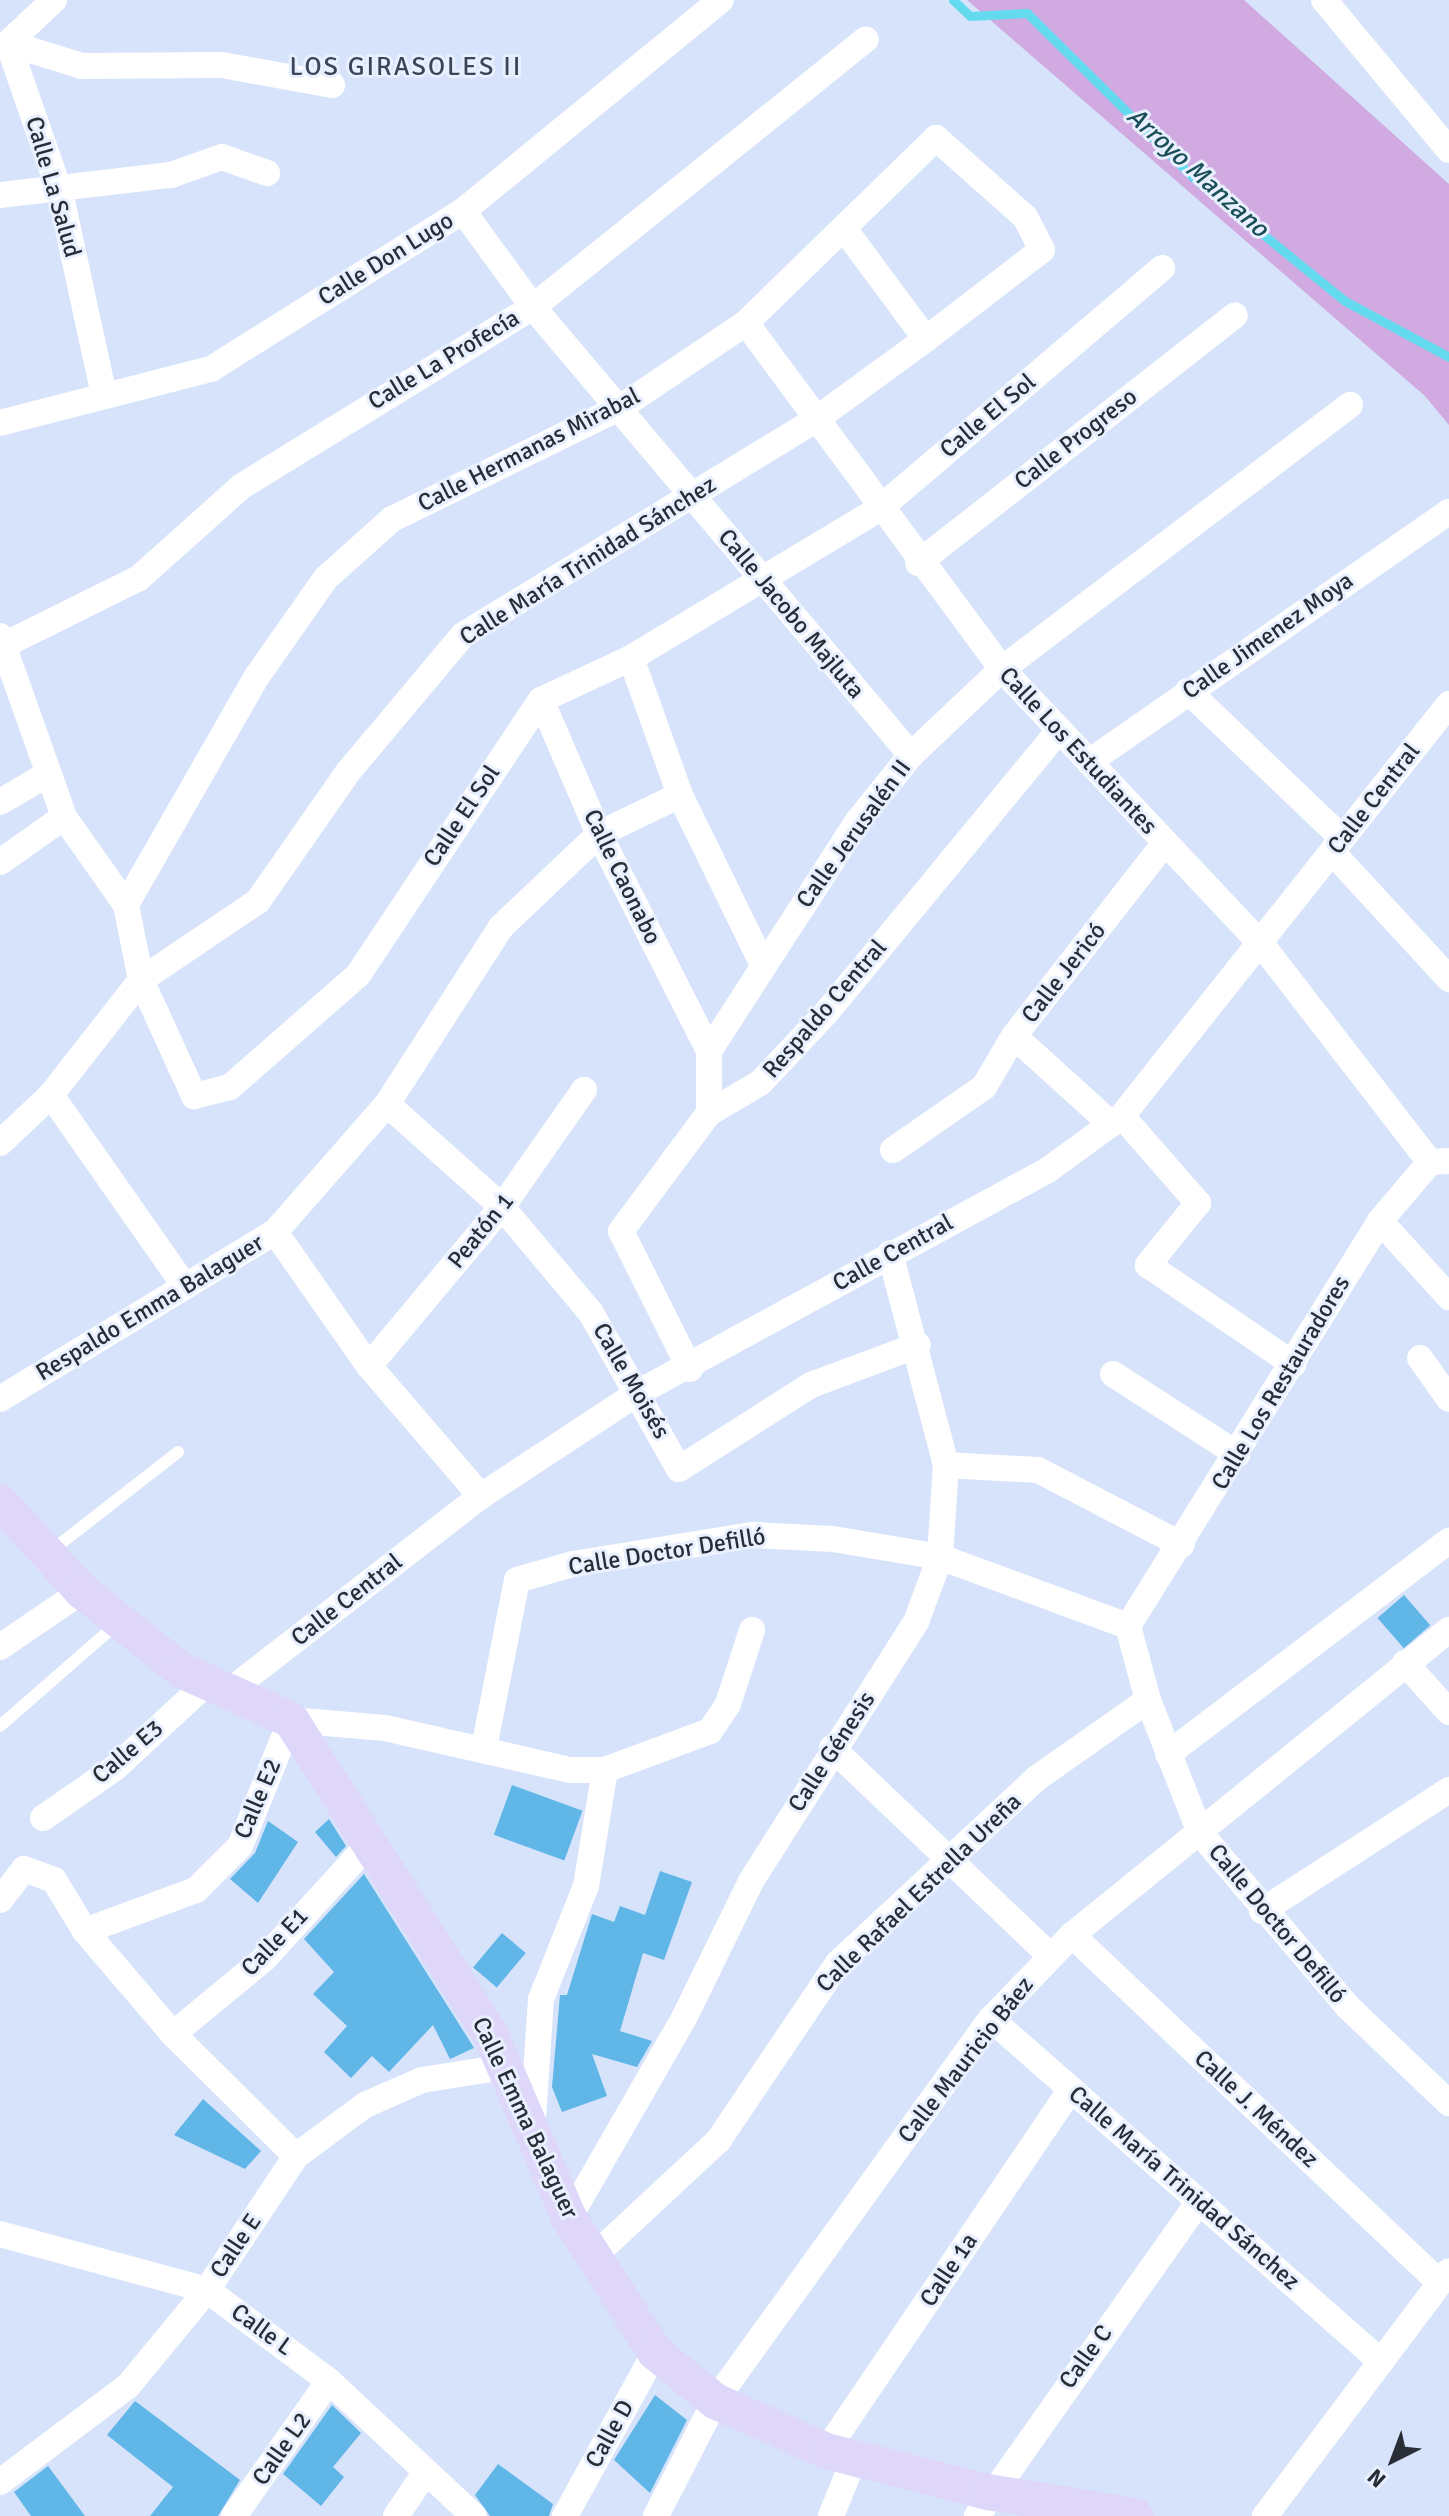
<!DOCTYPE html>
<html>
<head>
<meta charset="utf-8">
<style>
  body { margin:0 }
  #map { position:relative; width:1449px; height:2516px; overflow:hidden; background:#d6e3fb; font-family:Signika,sans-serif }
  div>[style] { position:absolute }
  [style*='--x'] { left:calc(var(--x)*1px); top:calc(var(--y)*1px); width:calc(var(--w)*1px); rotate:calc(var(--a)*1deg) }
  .green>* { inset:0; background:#d1aae1 }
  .stream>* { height:9px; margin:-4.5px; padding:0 4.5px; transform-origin:4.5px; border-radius:4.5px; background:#64daef }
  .building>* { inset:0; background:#61b6e8; transform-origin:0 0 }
  .lane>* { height:12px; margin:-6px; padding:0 6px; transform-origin:6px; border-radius:6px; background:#fff }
  .street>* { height:26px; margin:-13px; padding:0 13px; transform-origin:13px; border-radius:13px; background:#fff }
  .secondary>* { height:36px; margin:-18px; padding:0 18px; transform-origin:18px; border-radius:18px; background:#ded7f9 }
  span { translate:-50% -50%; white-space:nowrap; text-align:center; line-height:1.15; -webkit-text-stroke:6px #e8f0ff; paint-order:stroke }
  .street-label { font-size:24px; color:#282d36 }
  .neighbourhood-label { font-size:26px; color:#3b4558; letter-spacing:2px }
  .water-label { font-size:26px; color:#1a4e57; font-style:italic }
  .north { position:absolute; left:1353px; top:2420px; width:80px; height:80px; -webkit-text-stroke:6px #e8f0ff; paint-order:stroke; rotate:222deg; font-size:22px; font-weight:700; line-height:32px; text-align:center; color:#282d36 }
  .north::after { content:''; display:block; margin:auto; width:28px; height:36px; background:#282d36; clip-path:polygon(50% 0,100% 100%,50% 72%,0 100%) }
</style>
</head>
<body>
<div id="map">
  <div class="green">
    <i style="clip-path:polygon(967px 0,1244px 0,1449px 184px,1449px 425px,1425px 396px)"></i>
  </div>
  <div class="stream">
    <i style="--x:953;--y:0;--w:23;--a:43"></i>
    <i style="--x:970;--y:16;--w:57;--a:-3"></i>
    <i style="--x:1027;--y:13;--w:235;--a:44.7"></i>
    <i style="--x:1194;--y:178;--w:195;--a:39.2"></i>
    <i style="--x:1345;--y:301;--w:118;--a:28.3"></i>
  </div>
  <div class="building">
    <i style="left:1404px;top:1595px;width:40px;height:35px;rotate:49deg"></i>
    <i style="left:512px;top:1785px;width:75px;height:53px;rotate:20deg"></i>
    <i style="clip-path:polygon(329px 1819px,346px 1846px,336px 1857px,315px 1832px)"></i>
    <i style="clip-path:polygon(268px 1821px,298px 1842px,258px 1903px,230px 1879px,255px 1853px)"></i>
    <i style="clip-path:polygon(660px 1871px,692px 1882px,664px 1960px,643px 1953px,620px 2031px,652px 2041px,637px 2067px,592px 2054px,607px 2096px,562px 2112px,552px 2087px,560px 1995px,567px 1995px,592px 1914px,614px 1922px,620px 1906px,645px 1915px)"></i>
    <i style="clip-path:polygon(364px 1874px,471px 2043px,474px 2048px,450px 2059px,433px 2025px,389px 2072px,372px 2056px,351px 2078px,324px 2052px,347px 2026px,313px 1994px,334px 1972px,304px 1939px)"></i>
    <i style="left:502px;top:1933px;width:31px;height:45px;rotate:40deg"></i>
    <i style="clip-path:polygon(203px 2099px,261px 2151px,245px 2169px,174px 2135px)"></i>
    <i style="clip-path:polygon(655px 2395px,687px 2420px,650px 2493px,614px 2460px)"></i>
    <i style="clip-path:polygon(135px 2401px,240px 2480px,218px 2516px,150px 2516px,173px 2487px,107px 2435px)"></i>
    <i style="clip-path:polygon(332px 2405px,361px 2433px,333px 2467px,344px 2477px,321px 2506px,283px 2474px)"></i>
    <i style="clip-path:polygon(498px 2464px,553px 2504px,549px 2516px,490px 2516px,475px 2495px)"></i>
    <i style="clip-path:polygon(48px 2466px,85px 2516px,31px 2516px,14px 2492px)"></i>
  </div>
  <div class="lane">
    <i style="--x:51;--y:1551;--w:161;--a:-37.9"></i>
    <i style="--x:0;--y:1726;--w:157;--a:-41.1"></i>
  </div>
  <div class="street">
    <i style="--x:1324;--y:0;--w:195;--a:50.2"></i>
    <i style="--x:8;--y:43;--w:158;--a:70.8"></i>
    <i style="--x:60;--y:192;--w:208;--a:77.8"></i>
    <i style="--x:8;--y:43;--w:77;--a:17.3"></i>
    <i style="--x:82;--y:66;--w:140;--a:-0.4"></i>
    <i style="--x:222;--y:65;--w:112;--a:10.3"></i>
    <i style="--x:8;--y:43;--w:63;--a:-43.1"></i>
    <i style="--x:0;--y:195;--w:172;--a:-6.7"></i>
    <i style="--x:171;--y:175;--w:54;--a:-19.4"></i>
    <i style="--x:222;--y:157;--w:48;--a:19.6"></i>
    <i style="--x:463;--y:211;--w:119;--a:53.9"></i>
    <i style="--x:533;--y:307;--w:586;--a:49.84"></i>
    <i style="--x:845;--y:230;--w:136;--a:53.4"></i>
    <i style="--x:746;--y:323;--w:430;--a:53.5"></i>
    <i style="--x:1002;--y:669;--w:379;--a:46.7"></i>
    <i style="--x:1262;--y:945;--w:274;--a:52.3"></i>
    <i style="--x:0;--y:423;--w:218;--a:-14.4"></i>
    <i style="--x:211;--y:369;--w:297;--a:-32.1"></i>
    <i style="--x:463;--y:211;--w:333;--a:-39.3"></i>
    <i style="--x:918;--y:563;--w:402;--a:-38"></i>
    <i style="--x:0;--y:636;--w:192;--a:70.5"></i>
    <i style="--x:64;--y:817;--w:108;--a:54.8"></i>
    <i style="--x:126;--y:905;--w:76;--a:78.7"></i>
    <i style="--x:141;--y:980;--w:128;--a:65.4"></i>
    <i style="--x:194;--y:1096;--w:37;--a:-14"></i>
    <i style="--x:230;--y:1087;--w:170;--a:-41.2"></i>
    <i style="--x:358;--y:975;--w:330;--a:-56.4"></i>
    <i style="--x:541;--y:700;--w:99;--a:-25"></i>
    <i style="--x:631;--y:658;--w:289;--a:-31"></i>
    <i style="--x:879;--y:509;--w:372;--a:-40.4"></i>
    <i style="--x:0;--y:647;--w:155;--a:-26.4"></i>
    <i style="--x:139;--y:578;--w:138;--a:-41.8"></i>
    <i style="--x:242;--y:486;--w:342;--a:-31.6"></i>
    <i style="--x:533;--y:307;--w:427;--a:-38.8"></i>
    <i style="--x:631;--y:658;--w:145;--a:70.3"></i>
    <i style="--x:680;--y:795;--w:189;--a:64"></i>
    <i style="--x:1188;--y:691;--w:213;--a:43.7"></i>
    <i style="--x:541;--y:700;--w:146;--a:66.6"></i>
    <i style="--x:599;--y:834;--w:243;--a:63.1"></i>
    <i style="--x:1089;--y:762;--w:438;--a:-34.8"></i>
    <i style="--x:0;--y:802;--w:53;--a:-30.4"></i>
    <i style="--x:1332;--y:852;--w:173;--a:47.3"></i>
    <i style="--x:0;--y:862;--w:78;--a:-35.1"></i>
    <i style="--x:51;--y:1095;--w:232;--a:55"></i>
    <i style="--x:387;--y:1104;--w:154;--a:41.8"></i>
    <i style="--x:502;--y:1207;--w:138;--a:50"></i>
    <i style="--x:591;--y:1313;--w:179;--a:60.6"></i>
    <i style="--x:679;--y:1469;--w:156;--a:-32.5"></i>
    <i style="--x:811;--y:1385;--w:114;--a:-20.5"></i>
    <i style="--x:709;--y:1113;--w:62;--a:-90"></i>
    <i style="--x:709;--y:1051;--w:273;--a:-57.1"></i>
    <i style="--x:857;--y:822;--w:86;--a:-51.1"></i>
    <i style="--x:911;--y:755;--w:125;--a:-43.4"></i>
    <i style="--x:1002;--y:669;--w:437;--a:-37.2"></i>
    <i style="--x:1122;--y:1116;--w:116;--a:48.9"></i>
    <i style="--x:1198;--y:1203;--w:80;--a:128.9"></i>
    <i style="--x:1148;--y:1265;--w:176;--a:34.3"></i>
    <i style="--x:1111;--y:1124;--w:131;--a:-137.8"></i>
    <i style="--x:1014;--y:1036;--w:244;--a:-52"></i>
    <i style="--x:0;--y:1143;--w:70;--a:-43.3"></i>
    <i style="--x:51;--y:1095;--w:146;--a:-52"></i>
    <i style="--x:141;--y:980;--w:141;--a:-34"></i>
    <i style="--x:258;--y:901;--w:157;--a:-55.1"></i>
    <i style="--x:348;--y:772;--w:179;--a:-50"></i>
    <i style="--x:463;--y:635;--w:412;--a:-31.4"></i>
    <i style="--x:815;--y:420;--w:137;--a:-36.1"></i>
    <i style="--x:926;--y:339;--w:146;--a:-37.5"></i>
    <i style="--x:1042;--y:250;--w:37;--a:-117"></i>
    <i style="--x:1025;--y:217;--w:119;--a:-138.4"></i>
    <i style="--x:936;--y:138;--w:265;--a:135.8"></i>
    <i style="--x:746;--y:323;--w:151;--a:146.1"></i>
    <i style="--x:621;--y:407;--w:255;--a:153.9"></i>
    <i style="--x:392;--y:519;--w:89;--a:138.2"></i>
    <i style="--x:326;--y:578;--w:120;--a:125.1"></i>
    <i style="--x:257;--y:676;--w:264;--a:119.8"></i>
    <i style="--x:893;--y:1150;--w:111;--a:-34.7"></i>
    <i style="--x:984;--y:1087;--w:59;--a:-59.5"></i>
    <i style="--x:1380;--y:1221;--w:103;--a:47.8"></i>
    <i style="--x:275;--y:1232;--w:164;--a:55"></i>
    <i style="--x:369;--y:1366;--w:172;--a:49.3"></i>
    <i style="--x:1420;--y:1358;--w:50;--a:54.7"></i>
    <i style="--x:369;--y:1366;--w:207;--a:-50.1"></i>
    <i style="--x:502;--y:1207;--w:143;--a:-55"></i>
    <i style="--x:690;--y:1369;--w:154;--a:-116.6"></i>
    <i style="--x:621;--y:1231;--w:147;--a:-53.3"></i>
    <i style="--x:709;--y:1113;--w:59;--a:-30.5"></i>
    <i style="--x:760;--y:1083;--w:96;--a:-46.7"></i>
    <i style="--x:826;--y:1013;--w:367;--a:-50.5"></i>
    <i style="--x:1113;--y:1374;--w:148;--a:32.8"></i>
    <i style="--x:0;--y:1399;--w:322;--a:-31.3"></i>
    <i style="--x:275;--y:1232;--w:170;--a:-48.8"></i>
    <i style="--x:387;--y:1104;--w:211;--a:-57.2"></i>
    <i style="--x:501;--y:927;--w:135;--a:-43.5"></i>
    <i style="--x:599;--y:834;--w:90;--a:-25.7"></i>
    <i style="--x:946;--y:1465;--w:92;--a:3.1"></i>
    <i style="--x:1038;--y:1470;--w:162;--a:27.5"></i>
    <i style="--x:1128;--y:1626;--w:77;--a:74.9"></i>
    <i style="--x:1148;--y:1700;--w:143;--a:68.6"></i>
    <i style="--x:1200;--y:1833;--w:227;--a:49.6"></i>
    <i style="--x:1347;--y:2006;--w:141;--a:43.6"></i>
    <i style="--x:1128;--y:1626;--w:477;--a:-58.1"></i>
    <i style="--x:1380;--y:1221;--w:77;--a:-49.7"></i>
    <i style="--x:1430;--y:1162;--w:19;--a:-3"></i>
    <i style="--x:0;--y:1647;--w:99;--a:-34.3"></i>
    <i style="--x:1405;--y:1663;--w:66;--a:48.1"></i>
    <i style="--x:232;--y:1689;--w:315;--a:-37.8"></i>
    <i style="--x:481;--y:1496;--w:191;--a:-33.3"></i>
    <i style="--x:641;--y:1391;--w:463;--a:-28.5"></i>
    <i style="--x:1048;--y:1170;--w:92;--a:-36.1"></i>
    <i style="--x:1122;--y:1116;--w:526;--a:-51.56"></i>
    <i style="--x:484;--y:1748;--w:171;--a:-78.9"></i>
    <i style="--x:517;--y:1580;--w:58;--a:-15.9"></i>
    <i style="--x:573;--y:1564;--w:181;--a:-9.2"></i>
    <i style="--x:752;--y:1535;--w:81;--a:2.8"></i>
    <i style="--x:833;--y:1539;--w:109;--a:9.5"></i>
    <i style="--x:940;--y:1557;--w:200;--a:20.2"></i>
    <i style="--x:832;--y:1748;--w:300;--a:43.6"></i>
    <i style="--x:1168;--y:1754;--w:353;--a:-37.2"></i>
    <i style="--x:605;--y:1770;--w:112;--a:-20.4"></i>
    <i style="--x:710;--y:1731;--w:32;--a:-56"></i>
    <i style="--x:728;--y:1704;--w:78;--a:-72"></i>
    <i style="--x:43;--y:1818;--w:88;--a:-34.8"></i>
    <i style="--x:115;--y:1768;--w:129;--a:-42.8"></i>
    <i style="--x:0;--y:1900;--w:39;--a:-52"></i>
    <i style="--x:24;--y:1869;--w:32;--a:20"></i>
    <i style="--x:54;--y:1880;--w:60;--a:58.7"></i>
    <i style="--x:85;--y:1931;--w:135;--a:49.5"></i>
    <i style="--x:173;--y:2034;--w:173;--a:44.8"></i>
    <i style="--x:1262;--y:1911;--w:223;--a:-32.9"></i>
    <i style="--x:85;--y:1931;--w:118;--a:-20.3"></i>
    <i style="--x:196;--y:1890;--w:62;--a:-45"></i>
    <i style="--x:240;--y:1846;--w:136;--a:-68"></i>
    <i style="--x:291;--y:1720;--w:94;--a:4.9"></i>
    <i style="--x:385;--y:1728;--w:190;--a:12.8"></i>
    <i style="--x:570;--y:1770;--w:35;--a:0"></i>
    <i style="--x:1072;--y:1935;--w:506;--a:43.4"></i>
    <i style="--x:991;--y:2019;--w:514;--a:41.29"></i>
    <i style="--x:173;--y:2034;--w:118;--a:-39.5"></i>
    <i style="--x:264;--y:1959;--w:159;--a:-47.6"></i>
    <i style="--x:533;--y:2119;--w:120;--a:-86.2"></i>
    <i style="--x:541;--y:1999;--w:122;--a:-68.3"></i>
    <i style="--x:586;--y:1886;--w:118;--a:-80.7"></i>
    <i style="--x:569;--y:2218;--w:233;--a:-60.1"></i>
    <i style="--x:685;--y:2016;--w:150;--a:-63.9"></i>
    <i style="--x:751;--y:1881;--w:307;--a:-57.5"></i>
    <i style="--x:916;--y:1622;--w:69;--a:-69.7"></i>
    <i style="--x:940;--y:1557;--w:92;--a:-86.3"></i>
    <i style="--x:946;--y:1465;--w:219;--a:-104.8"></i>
    <i style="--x:0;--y:2234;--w:214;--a:15.1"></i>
    <i style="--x:207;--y:2290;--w:152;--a:36.7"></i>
    <i style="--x:329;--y:2381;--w:198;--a:43"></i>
    <i style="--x:593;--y:2257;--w:171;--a:-42.9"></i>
    <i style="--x:718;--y:2141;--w:215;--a:-56"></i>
    <i style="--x:838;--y:1963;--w:272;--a:-42.9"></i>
    <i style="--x:1037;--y:1778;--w:136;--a:-35.1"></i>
    <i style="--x:826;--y:2451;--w:437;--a:-55.9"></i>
    <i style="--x:0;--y:2482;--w:160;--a:-36.9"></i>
    <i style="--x:128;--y:2386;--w:124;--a:-50.5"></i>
    <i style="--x:207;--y:2290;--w:161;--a:-56.4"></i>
    <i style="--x:296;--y:2156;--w:86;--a:-36.5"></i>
    <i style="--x:365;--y:2105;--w:62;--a:-23.7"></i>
    <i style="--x:422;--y:2080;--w:83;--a:-9"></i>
    <i style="--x:234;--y:2516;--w:165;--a:-54.9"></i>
    <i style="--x:396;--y:2516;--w:52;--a:-56"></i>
    <i style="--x:565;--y:2516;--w:187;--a:-61.2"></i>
    <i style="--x:656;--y:2516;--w:129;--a:-62.8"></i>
    <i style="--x:715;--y:2401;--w:471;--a:-54.2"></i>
    <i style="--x:991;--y:2019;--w:117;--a:-46"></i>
    <i style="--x:1072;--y:1935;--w:485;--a:-39"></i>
    <i style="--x:831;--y:2516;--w:64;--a:-67.9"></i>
    <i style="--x:977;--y:2516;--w:385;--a:-54.8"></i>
    <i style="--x:1265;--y:2516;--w:306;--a:-53.1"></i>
  </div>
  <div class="secondary">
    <i style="--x:0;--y:1502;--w:121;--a:47.3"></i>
    <i style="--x:82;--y:1591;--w:127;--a:38.6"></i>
    <i style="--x:181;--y:1670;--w:121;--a:24.4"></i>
    <i style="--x:291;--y:1720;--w:371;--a:57.6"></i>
    <i style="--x:490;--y:2033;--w:201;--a:66.9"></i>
    <i style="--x:569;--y:2218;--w:159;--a:57.3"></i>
    <i style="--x:655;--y:2352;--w:77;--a:39.2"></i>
    <i style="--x:715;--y:2401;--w:122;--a:24.2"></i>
    <i style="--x:826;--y:2451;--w:167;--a:14.2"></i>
    <i style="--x:988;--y:2492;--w:149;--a:9.3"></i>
  </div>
  <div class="street-label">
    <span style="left:53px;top:187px;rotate:74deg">Calle La Salud</span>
    <span style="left:386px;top:259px;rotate:-32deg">Calle Don Lugo</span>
    <span style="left:444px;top:360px;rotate:-31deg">Calle La Profecía</span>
    <span style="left:988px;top:416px;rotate:-40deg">Calle El Sol</span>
    <span style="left:1076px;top:439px;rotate:-38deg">Calle Progreso</span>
    <span style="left:529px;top:450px;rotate:-27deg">Calle Hermanas Mirabal</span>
    <span style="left:588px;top:561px;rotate:-32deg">Calle María Trinidad Sánchez</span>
    <span style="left:791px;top:614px;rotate:50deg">Calle Jacobo Majluta</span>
    <span style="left:1268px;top:636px;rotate:-35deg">Calle Jimenez Moya</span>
    <span style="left:1078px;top:751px;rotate:47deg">Calle Los Estudiantes</span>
    <span style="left:1374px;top:799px;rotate:-52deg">Calle Central</span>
    <span style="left:462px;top:816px;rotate:-56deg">Calle El Sol</span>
    <span style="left:854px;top:834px;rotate:-54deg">Calle Jerusalén II</span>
    <span style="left:622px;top:877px;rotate:64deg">Calle Caonabo</span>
    <span style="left:1064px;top:973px;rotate:-52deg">Calle Jericó</span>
    <span style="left:825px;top:1009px;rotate:-49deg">Respaldo Central</span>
    <span style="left:481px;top:1231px;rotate:-51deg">Peatón 1</span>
    <span style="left:893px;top:1253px;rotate:-29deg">Calle Central</span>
    <span style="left:150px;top:1308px;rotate:-31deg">Respaldo Emma Balaguer</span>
    <span style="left:631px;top:1381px;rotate:60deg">Calle Moisés</span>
    <span style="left:1281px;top:1383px;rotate:-59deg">Calle Los Restauradores</span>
    <span style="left:667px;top:1552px;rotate:-9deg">Calle Doctor Defilló</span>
    <span style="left:347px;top:1600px;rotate:-38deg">Calle Central</span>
    <span style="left:128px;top:1752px;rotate:-40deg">Calle E3</span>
    <span style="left:832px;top:1752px;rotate:-57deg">Calle Génesis</span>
    <span style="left:258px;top:1799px;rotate:-67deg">Calle E2</span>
    <span style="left:919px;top:1893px;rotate:-44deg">Calle Rafael Estrella Ureña</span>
    <span style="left:1277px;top:1924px;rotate:50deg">Calle Doctor Defilló</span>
    <span style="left:275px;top:1942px;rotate:-46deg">Calle E1</span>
    <span style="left:966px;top:2060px;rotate:-52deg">Calle Mauricio Báez</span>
    <span style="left:1256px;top:2109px;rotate:43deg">Calle J. Méndez</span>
    <span style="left:525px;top:2118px;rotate:65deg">Calle Emma Balaguer</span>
    <span style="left:1184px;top:2188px;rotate:41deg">Calle María Trinidad Sánchez</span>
    <span style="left:236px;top:2246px;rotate:-56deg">Calle E</span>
    <span style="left:949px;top:2270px;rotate:-56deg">Calle 1a</span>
    <span style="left:262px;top:2330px;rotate:36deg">Calle L</span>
    <span style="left:1086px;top:2357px;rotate:-54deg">Calle C</span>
    <span style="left:610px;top:2434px;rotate:-61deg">Calle D</span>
    <span style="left:282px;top:2449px;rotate:-55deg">Calle L2</span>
  </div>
  <div class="neighbourhood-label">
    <span style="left:406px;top:68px">LOS GIRASOLES II</span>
  </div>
  <div class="water-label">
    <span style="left:1197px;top:173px;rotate:42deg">Arroyo Manzano</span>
  </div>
  <div class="north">N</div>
</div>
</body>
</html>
